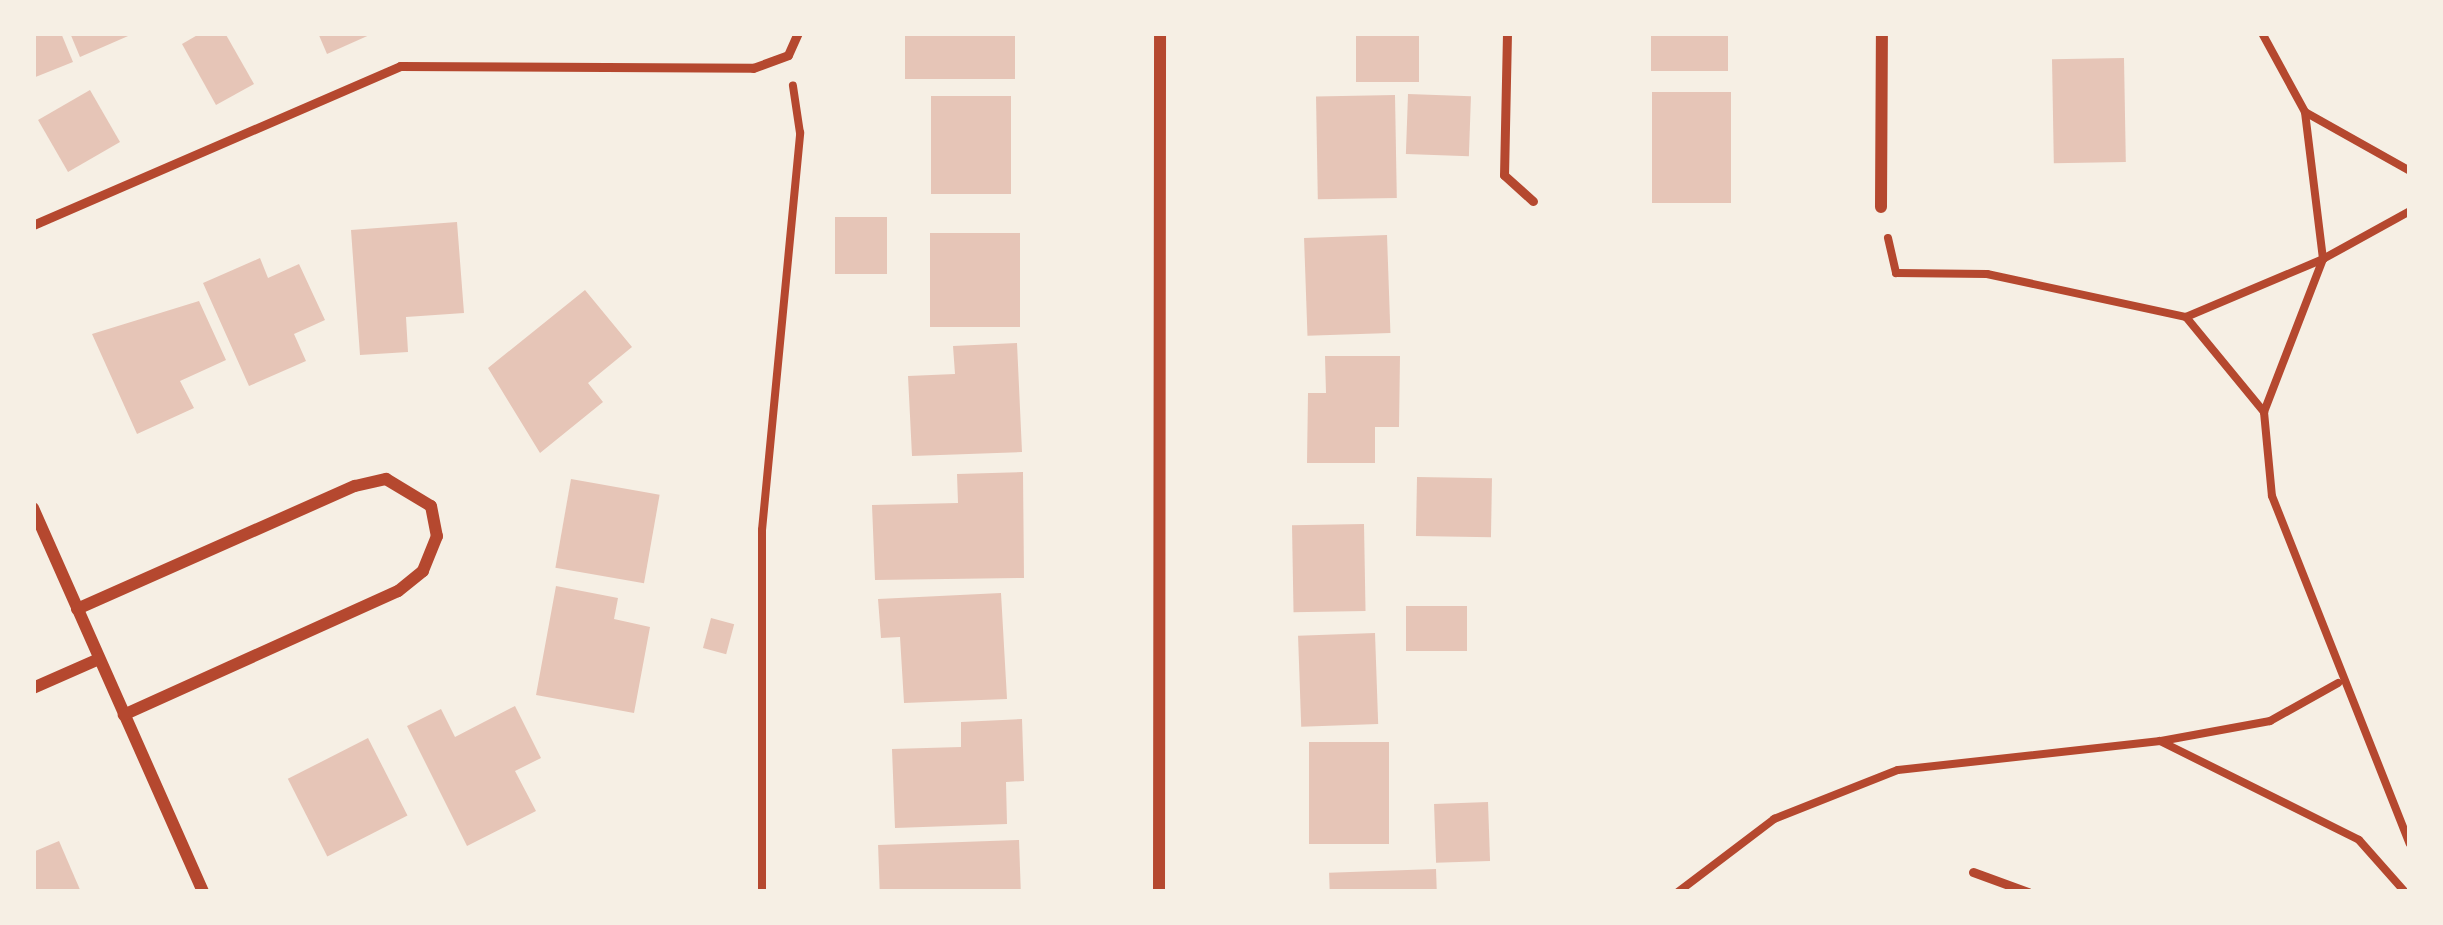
<!DOCTYPE html>
<html>
<head>
<meta charset="utf-8">
<style>
  body { margin:0 }
  #map { position:relative; width:2443px; height:925px; overflow:hidden; background:#f6efe4; font-family:"Open Sans",sans-serif }
  div>[style] { position:absolute }
  [style*='--x'] { left:calc(var(--x)*1px); top:calc(var(--y)*1px); width:calc(var(--w)*1px); rotate:calc(var(--a)*1deg) }
  .building>* { inset:0; background:#e6c5b7; transform-origin:0 0 }
  .path>* { height:8px; margin:-4px; padding:0 4px; transform-origin:4px; border-radius:4px; background:#b5482f }
  .service>* { height:9px; margin:-4.5px; padding:0 4.5px; transform-origin:4.5px; border-radius:4.5px; background:#b5482f }
  .minor>* { height:12px; margin:-6px; padding:0 6px; transform-origin:6px; border-radius:6px; background:#b5482f }
  span { translate:-50% -50%; white-space:nowrap; text-align:center; line-height:1.15; -webkit-text-stroke:12px #f6efe4; paint-order:stroke }
  .frame { position:absolute; inset:0; border:36px solid #f6efe4; pointer-events:none }
</style>
</head>
<body>
<div id="map">
  <div class="building">
    <i style="clip-path:polygon(33px 33px,61px 33px,73px 62px,33px 78px)"></i>
    <i style="clip-path:polygon(70px 33px,135px 33px,80px 57px)"></i>
    <i style="clip-path:polygon(201px 33px,225px 33px,254px 84px,216px 105px,182px 44px)"></i>
    <i style="clip-path:polygon(318px 33px,374px 33px,327px 54px)"></i>
    <i style="left:905px;top:33px;width:110px;height:46px"></i>
    <i style="left:1356px;top:33px;width:63px;height:49px"></i>
    <i style="left:1651px;top:33px;width:77px;height:38px"></i>
    <i style="left:2124px;top:58px;width:104px;height:72px;rotate:89deg"></i>
    <i style="left:90px;top:90px;width:60px;height:60px;rotate:60deg"></i>
    <i style="left:1652px;top:92px;width:79px;height:111px"></i>
    <i style="left:1408px;top:94px;width:63px;height:60px;rotate:2deg"></i>
    <i style="left:1395px;top:95px;width:103px;height:79px;rotate:89deg"></i>
    <i style="left:1011px;top:96px;width:98px;height:80px;rotate:90deg"></i>
    <i style="left:835px;top:217px;width:52px;height:57px"></i>
    <i style="clip-path:polygon(457px 222px,464px 313px,406px 317px,408px 352px,360px 355px,351px 230px)"></i>
    <i style="left:930px;top:233px;width:90px;height:94px"></i>
    <i style="left:1387px;top:235px;width:98px;height:83px;rotate:88deg"></i>
    <i style="clip-path:polygon(260px 258px,268px 278px,299px 264px,325px 320px,294px 334px,306px 361px,249px 386px,203px 283px)"></i>
    <i style="clip-path:polygon(585px 290px,632px 347px,588px 383px,603px 402px,540px 453px,488px 368px)"></i>
    <i style="clip-path:polygon(199px 301px,226px 360px,180px 381px,194px 408px,137px 434px,92px 334px)"></i>
    <i style="clip-path:polygon(1017px 343px,1022px 452px,912px 456px,908px 376px,955px 374px,953px 346px)"></i>
    <i style="clip-path:polygon(1325px 356px,1400px 356px,1399px 427px,1375px 427px,1375px 463px,1307px 463px,1308px 393px,1326px 393px)"></i>
    <i style="clip-path:polygon(1023px 472px,1024px 578px,875px 580px,872px 505px,958px 503px,957px 474px)"></i>
    <i style="left:1417px;top:477px;width:75px;height:59px;rotate:1deg"></i>
    <i style="left:571px;top:479px;width:90px;height:90px;rotate:10deg"></i>
    <i style="left:1364px;top:524px;width:87px;height:72px;rotate:89deg"></i>
    <i style="clip-path:polygon(556px 586px,618px 598px,614px 619px,650px 627px,634px 713px,536px 695px)"></i>
    <i style="clip-path:polygon(1001px 593px,1007px 699px,904px 703px,900px 637px,881px 638px,878px 599px)"></i>
    <i style="left:1467px;top:606px;width:45px;height:61px;rotate:90deg"></i>
    <i style="left:711px;top:618px;width:24px;height:31px;rotate:15deg"></i>
    <i style="left:1375px;top:633px;width:91px;height:77px;rotate:88deg"></i>
    <i style="clip-path:polygon(515px 706px,541px 758px,515px 771px,536px 811px,467px 846px,407px 726px,441px 709px,455px 737px)"></i>
    <i style="clip-path:polygon(1022px 719px,1024px 781px,1006px 782px,1007px 824px,895px 828px,892px 749px,961px 747px,961px 722px)"></i>
    <i style="left:368px;top:738px;width:87px;height:90px;rotate:63deg"></i>
    <i style="left:1309px;top:742px;width:80px;height:102px"></i>
    <i style="left:1488px;top:802px;width:59px;height:54px;rotate:88deg"></i>
    <i style="left:1019px;top:840px;width:52px;height:141px;rotate:88deg"></i>
    <i style="clip-path:polygon(59px 841px,81px 892px,33px 892px,33px 852px)"></i>
    <i style="left:1436px;top:869px;width:23px;height:107px;rotate:88deg"></i>
  </div>
  <div class="path">
    <i style="--x:2262;--y:33;--w:90;--a:61.4"></i>
    <i style="--x:2305;--y:112;--w:120;--a:29.3"></i>
    <i style="--x:2410;--y:211;--w:99;--a:151.1"></i>
    <i style="--x:2323;--y:259;--w:164;--a:111.1"></i>
    <i style="--x:2264;--y:412;--w:84;--a:84.6"></i>
    <i style="--x:2272;--y:496;--w:374;--a:68.4"></i>
    <i style="--x:1888;--y:238;--w:36;--a:77"></i>
    <i style="--x:1896;--y:273;--w:91;--a:0.6"></i>
    <i style="--x:1987;--y:274;--w:204;--a:12.2"></i>
    <i style="--x:2186;--y:317;--w:149;--a:-22.9"></i>
    <i style="--x:2323;--y:259;--w:148;--a:-97"></i>
    <i style="--x:2186;--y:317;--w:123;--a:50.6"></i>
    <i style="--x:2161;--y:741;--w:111;--a:-10.4"></i>
    <i style="--x:2270;--y:721;--w:78;--a:-29.2"></i>
    <i style="--x:762;--y:892;--w:362;--a:-90"></i>
    <i style="--x:762;--y:530;--w:399;--a:-84.5"></i>
    <i style="--x:800;--y:133;--w:48;--a:-98.5"></i>
    <i style="--x:1678;--y:892;--w:121;--a:-37.2"></i>
    <i style="--x:1774;--y:819;--w:133;--a:-21.6"></i>
    <i style="--x:1898;--y:770;--w:264;--a:-6.3"></i>
    <i style="--x:2160;--y:741;--w:222;--a:26.4"></i>
    <i style="--x:2359;--y:840;--w:69;--a:48.5"></i>
  </div>
  <div class="service">
    <i style="--x:1507;--y:33;--w:142;--a:91.2"></i>
    <i style="--x:1504;--y:175;--w:39;--a:42"></i>
    <i style="--x:33;--y:225;--w:400;--a:-23.4"></i>
    <i style="--x:400;--y:66;--w:353;--a:0.3"></i>
    <i style="--x:753;--y:68;--w:37;--a:-20"></i>
    <i style="--x:788;--y:55;--w:24;--a:-66"></i>
    <i style="--x:1973;--y:872;--w:59;--a:20"></i>
  </div>
  <div class="minor">
    <i style="--x:1881;--y:207;--w:174;--a:-89.7"></i>
    <i style="--x:33;--y:508;--w:420;--a:66.1"></i>
    <i style="--x:77;--y:609;--w:304;--a:-23.9"></i>
    <i style="--x:355;--y:486;--w:32;--a:-13"></i>
    <i style="--x:386;--y:479;--w:52;--a:31"></i>
    <i style="--x:431;--y:506;--w:31;--a:79"></i>
    <i style="--x:437;--y:536;--w:38;--a:112"></i>
    <i style="--x:423;--y:571;--w:32;--a:141"></i>
    <i style="--x:398;--y:591;--w:301;--a:155.7"></i>
    <i style="--x:33;--y:688;--w:72;--a:-23.7"></i>
    <i style="--x:1159;--y:892;--w:859;--a:-89.93"></i>
  </div>
  <div class="frame"></div>
</div>
</body>
</html>
